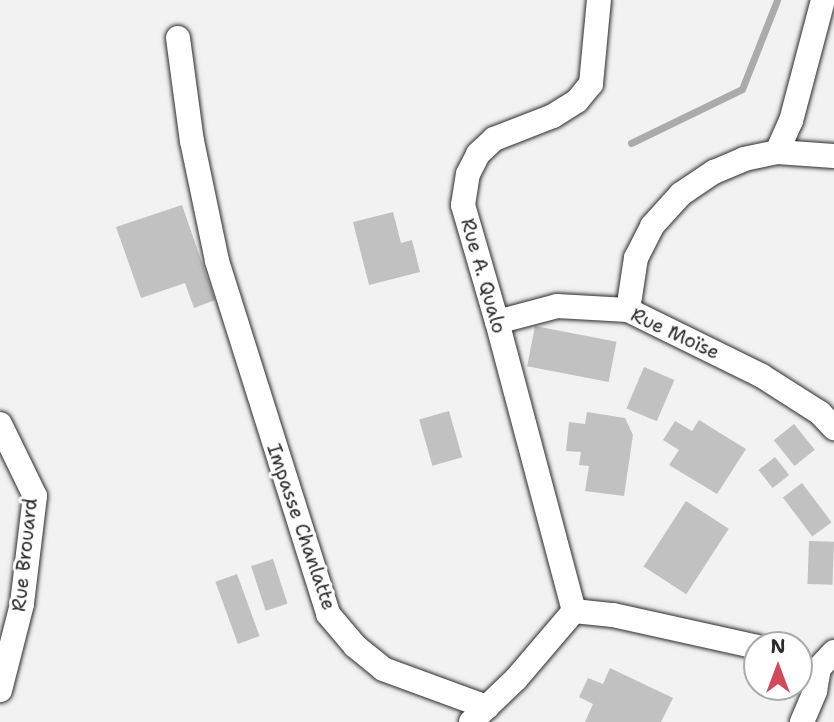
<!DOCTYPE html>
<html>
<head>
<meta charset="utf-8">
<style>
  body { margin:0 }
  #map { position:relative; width:834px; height:722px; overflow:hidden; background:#f2f2f2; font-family:"Shantell Sans",sans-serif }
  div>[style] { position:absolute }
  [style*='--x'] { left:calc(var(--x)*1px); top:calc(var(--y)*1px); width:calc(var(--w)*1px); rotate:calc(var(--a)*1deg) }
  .stream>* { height:7px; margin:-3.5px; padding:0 3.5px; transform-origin:3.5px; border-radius:3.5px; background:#ababab }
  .building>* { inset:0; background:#c1c1c1; transform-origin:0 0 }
  .roads { filter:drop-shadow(0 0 2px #2b2b2b) drop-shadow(0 0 2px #2b2b2b) }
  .minor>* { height:24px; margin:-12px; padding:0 12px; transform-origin:12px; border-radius:12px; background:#fff }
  span { translate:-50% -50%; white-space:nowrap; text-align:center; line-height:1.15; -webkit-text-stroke:6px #fff; paint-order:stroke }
  .street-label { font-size:19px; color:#2b2b2b }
  .north { position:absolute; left:743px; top:631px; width:70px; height:70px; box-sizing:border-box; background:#fff; border:2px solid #aaa; border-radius:50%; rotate:0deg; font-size:19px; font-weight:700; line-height:28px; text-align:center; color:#2b2b2b }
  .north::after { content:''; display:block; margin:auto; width:24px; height:32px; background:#d1495b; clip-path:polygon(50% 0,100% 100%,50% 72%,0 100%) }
</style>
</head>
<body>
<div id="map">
  <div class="stream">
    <i style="--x:631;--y:143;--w:123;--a:-25.9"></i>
    <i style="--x:742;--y:89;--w:96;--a:-68.5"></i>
  </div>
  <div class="building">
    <i style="clip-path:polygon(182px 205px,215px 300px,194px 308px,185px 283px,141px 298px,116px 227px)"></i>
    <i style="clip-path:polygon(393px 212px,401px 243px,412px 240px,420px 272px,369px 285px,353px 222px)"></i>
    <i style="left:535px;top:326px;width:83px;height:41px;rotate:11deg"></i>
    <i style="left:644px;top:367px;width:33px;height:45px;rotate:23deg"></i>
    <i style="left:449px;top:411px;width:48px;height:31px;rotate:74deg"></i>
    <i style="clip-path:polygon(587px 412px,625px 418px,633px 435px,624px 496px,585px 491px,589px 466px,579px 465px,581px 452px,566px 451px,569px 422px,585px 424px)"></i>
    <i style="clip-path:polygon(699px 420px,746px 449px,717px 494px,669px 465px,679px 450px,663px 440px,675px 421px,692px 431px)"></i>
    <i style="left:794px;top:424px;width:33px;height:26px;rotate:51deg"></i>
    <i style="left:775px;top:457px;width:23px;height:21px;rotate:52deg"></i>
    <i style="left:802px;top:483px;width:49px;height:24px;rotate:53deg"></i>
    <i style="left:686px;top:501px;width:51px;height:78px;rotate:33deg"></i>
    <i style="left:809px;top:541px;width:25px;height:43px;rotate:2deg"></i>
    <i style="left:273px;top:559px;width:47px;height:23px;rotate:72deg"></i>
    <i style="left:237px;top:574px;width:66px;height:23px;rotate:70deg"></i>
    <i style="clip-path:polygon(610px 668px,673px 698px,661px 722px,585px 722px,593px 704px,579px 697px,588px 678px,603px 684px)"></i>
  </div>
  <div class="roads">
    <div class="minor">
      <i style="--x:178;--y:38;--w:104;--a:82.3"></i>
      <i style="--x:192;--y:141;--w:123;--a:78.2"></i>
      <i style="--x:217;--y:261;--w:370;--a:72.5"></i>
      <i style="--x:328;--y:614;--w:42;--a:49.8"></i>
      <i style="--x:355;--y:646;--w:36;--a:39"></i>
      <i style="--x:383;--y:669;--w:111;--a:20.1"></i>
      <i style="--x:777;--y:152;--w:34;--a:-66"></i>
      <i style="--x:791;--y:121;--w:125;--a:-75.2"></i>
      <i style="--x:628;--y:310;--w:53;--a:-81.3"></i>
      <i style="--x:636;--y:258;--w:36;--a:-63"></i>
      <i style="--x:652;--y:226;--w:43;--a:-47.8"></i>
      <i style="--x:681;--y:194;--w:40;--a:-34"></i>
      <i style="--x:714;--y:172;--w:33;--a:-23"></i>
      <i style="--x:744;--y:159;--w:34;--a:-12"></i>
      <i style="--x:777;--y:152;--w:57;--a:4"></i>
      <i style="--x:497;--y:322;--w:62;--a:-14.9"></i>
      <i style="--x:557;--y:306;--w:71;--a:3.2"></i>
      <i style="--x:628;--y:310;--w:149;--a:26.2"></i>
      <i style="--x:762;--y:376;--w:69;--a:32.5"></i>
      <i style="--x:820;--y:413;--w:21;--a:47"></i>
      <i style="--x:0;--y:424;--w:80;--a:64.1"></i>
      <i style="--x:35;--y:496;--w:109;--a:96.9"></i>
      <i style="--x:22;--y:604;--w:89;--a:104.3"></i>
      <i style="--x:574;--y:611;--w:299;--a:-104.9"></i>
      <i style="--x:497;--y:322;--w:122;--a:-106.2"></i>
      <i style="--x:463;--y:205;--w:31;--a:-81"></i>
      <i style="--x:468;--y:174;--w:22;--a:-63"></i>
      <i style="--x:478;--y:154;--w:22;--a:-43"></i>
      <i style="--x:494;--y:139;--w:63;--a:-21.3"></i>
      <i style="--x:553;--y:116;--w:28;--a:-32"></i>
      <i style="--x:577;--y:101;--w:22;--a:-51"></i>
      <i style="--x:591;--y:84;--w:84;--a:-84.6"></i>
      <i style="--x:574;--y:611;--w:39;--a:6"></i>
      <i style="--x:613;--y:615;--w:148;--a:12.5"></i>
      <i style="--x:471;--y:722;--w:62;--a:-43.7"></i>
      <i style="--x:516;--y:679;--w:89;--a:-49.5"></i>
      <i style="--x:802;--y:722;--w:34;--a:-67"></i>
      <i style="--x:815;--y:691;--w:23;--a:-80"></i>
      <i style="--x:819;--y:668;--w:22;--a:-47"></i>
    </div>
  </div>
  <div class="street-label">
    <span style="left:483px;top:276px;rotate:74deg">Rue A. Qualo</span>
    <span style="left:675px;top:334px;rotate:25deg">Rue Moïse</span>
    <span style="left:301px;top:527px;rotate:71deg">Impasse Chanlatte</span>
    <span style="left:25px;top:555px;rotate:-84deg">Rue Brouard</span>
  </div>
  <div class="north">N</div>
</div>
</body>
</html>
